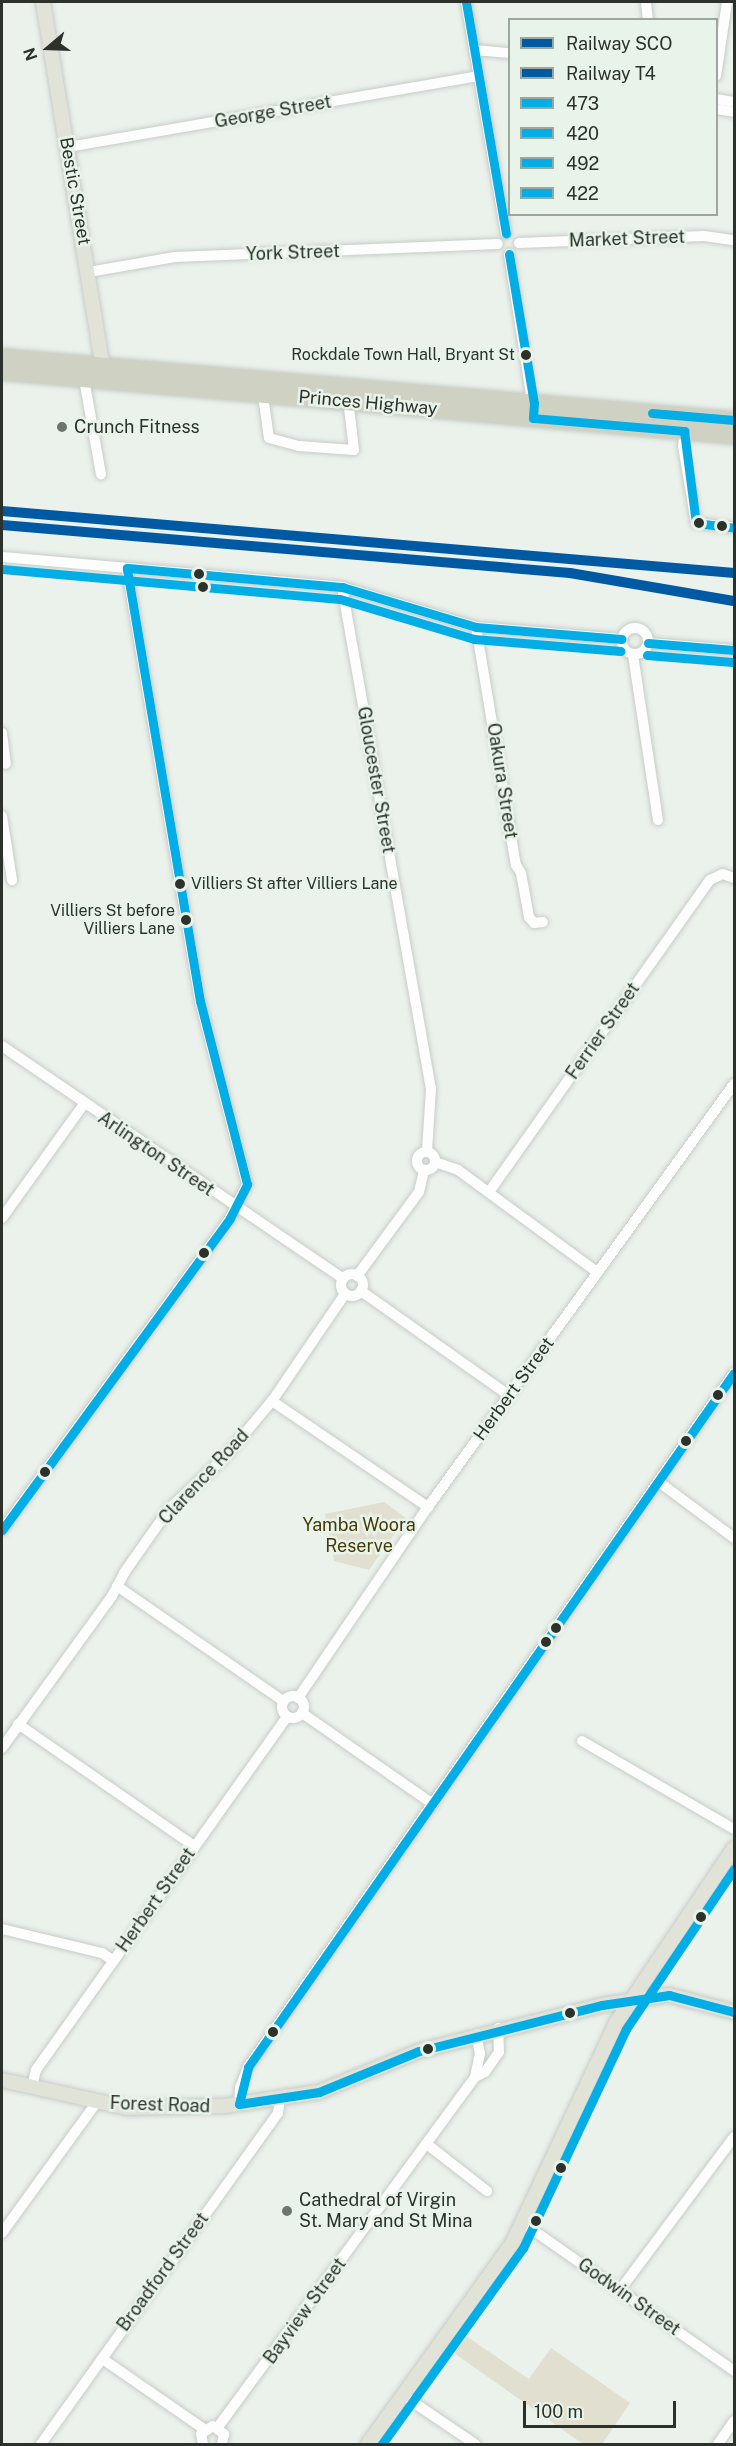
<!DOCTYPE html>
<html>
<head>
<meta charset="utf-8">
<style>
  body { margin:0 }
  #map { position:relative; width:736px; height:2446px; overflow:hidden; background:#ebf1eb; font-family:"Public Sans",sans-serif }
  div>[style] { position:absolute }
  [style*='--x'] { left:calc(var(--x)*1px); top:calc(var(--y)*1px); width:calc(var(--w)*1px); rotate:calc(var(--a)*1deg) }
  .green>* { inset:0; background:#e1dfcf }
  .roads { filter:drop-shadow(0 0 2px #c7ccc8) drop-shadow(0 0 2px #c7ccc8) }
  .minor>* { height:10px; margin:-5px; padding:0 5px; transform-origin:5px; border-radius:5px; background:#fcfdfc }
  .minor>.ring { margin:-5px; padding:0; box-sizing:content-box; background:none; border:10px solid #fcfdfc; border-radius:50% }
  .major>* { height:14px; margin:-7px; padding:0 7px; transform-origin:7px; border-radius:7px; background:#e1e3d9 }
  .highway>* { height:16px; margin:-8px; padding:0 8px; transform-origin:8px; border-radius:8px; background:#cfd2c3 }
  .bus-1>* { height:9px; margin:-4.5px; padding:0 4.5px; transform-origin:4.5px; border-radius:4.5px; background:#02aee5 }
  .bus-2>* { height:9px; margin:-4.5px; padding:0 4.5px; transform-origin:4.5px; border-radius:4.5px; background:#02aee5 }
  .bus-3>* { height:9px; margin:-4.5px; padding:0 4.5px; transform-origin:4.5px; border-radius:4.5px; background:#02aee5 }
  .bus-4>* { height:9px; margin:-4.5px; padding:0 4.5px; transform-origin:4.5px; border-radius:4.5px; background:#02aee5 }
  .rail-1>* { height:10px; margin:-5px; padding:0 5px; transform-origin:5px; border-radius:5px; background:#005aa3 }
  .rail-2>* { height:10px; margin:-5px; padding:0 5px; transform-origin:5px; border-radius:5px; background:#005aa3 }
  .dots>* { width:16px; height:16px; translate:-50% -50%; box-sizing:border-box; border:3px solid #e8f4e9; border-radius:50% }
  span { translate:-50% -50%; white-space:nowrap; text-align:center; line-height:1.15; -webkit-text-stroke:5px #e8f4e9; paint-order:stroke }
  .bus-label { font-size:16px; color:#2c312c }
  .right { translate:-100% -50%; text-align:right }
  .left { translate:0 -50%; text-align:left }
  .street-label { font-size:18px; color:#2c312c }
  .poi-label { font-size:18px; color:#2c312c }
  .park-label { font-size:18px; color:#463807 }
  .frame { position:absolute; inset:0; border:3px solid #2c312c; pointer-events:none }
  .legend { position:absolute; left:508px; top:18px; width:210px; height:198px; box-sizing:border-box; background:#e8f4e9; border:2px solid #9da69d; margin:0; padding:8px 10px; list-style:none; font-size:18px; color:#2c312c }
  .legend li { display:flex; align-items:center; gap:12px; height:30px }
  .legend b { width:30px; border:2px solid #9da69d }
  .north { position:absolute; left:18px; top:18px; width:60px; height:60px; -webkit-text-stroke:4px #e8f4e9; paint-order:stroke; rotate:251deg; font-size:16px; font-weight:700; line-height:24px; text-align:center; color:#2c312c }
  .north::after { content:''; display:block; margin:auto; width:21px; height:27px; background:#2c312c; clip-path:polygon(50% 0,100% 100%,50% 72%,0 100%) }
  .scale { position:absolute; left:523px; top:2401px; width:153px; height:27px; box-sizing:border-box; border:3px solid #2c312c; border-top:0; padding-left:8px; font-size:18px; line-height:21px; white-space:nowrap; color:#2c312c; -webkit-text-stroke:4px #e8f4e9; paint-order:stroke }
</style>
</head>
<body>
<div id="map">
  <div class="green">
    <i style="clip-path:polygon(384px 1502px,406px 1518px,369px 1570px,334px 1561px,325px 1514px)"></i>
    <i style="clip-path:polygon(466px 2336px,529px 2379px,551px 2348px,630px 2403px,602px 2444px,583px 2444px,454px 2353px)"></i>
  </div>
  <div class="roads">
    <div class="minor">
      <i style="--x:466;--y:2;--w:235;--a:80.2"></i>
      <i style="--x:646;--y:2;--w:18;--a:84"></i>
      <i style="--x:474;--y:50;--w:36;--a:5"></i>
      <i style="--x:716;--y:76;--w:75;--a:-81.5"></i>
      <i style="--x:716;--y:99;--w:18;--a:9"></i>
      <i style="--x:716;--y:109;--w:18;--a:9"></i>
      <i style="--x:68;--y:147;--w:417;--a:-9.8"></i>
      <i style="--x:519;--y:243;--w:185;--a:-2.2"></i>
      <i style="--x:704;--y:236;--w:30;--a:8"></i>
      <i style="--x:509;--y:254;--w:156;--a:81.1"></i>
      <i style="--x:89;--y:272;--w:87;--a:-9.9"></i>
      <i style="--x:175;--y:257;--w:323;--a:-2.3"></i>
      <i style="--x:84;--y:379;--w:97;--a:79.9"></i>
      <i style="--x:262;--y:389;--w:49;--a:81.9"></i>
      <i style="--x:269;--y:438;--w:31;--a:15"></i>
      <i style="--x:299;--y:446;--w:55;--a:4.2"></i>
      <i style="--x:354;--y:450;--w:51;--a:-96.7"></i>
      <i style="--x:685;--y:428;--w:18;--a:96"></i>
      <i style="--x:683;--y:446;--w:78;--a:80.4"></i>
      <i style="--x:696;--y:523;--w:38;--a:7"></i>
      <i style="--x:2;--y:557;--w:341;--a:5"></i>
      <i style="--x:342;--y:587;--w:140;--a:16.6"></i>
      <i style="--x:476;--y:627;--w:146;--a:4.7"></i>
      <i style="--x:342;--y:587;--w:510;--a:79.95"></i>
      <i style="--x:431;--y:1089;--w:62;--a:93.7"></i>
      <i style="--x:476;--y:627;--w:241;--a:80.5"></i>
      <i style="--x:516;--y:865;--w:9;--a:58"></i>
      <i style="--x:521;--y:873;--w:45;--a:79.7"></i>
      <i style="--x:529;--y:917;--w:8;--a:50"></i>
      <i style="--x:534;--y:923;--w:9;--a:-6"></i>
      <i class="ring" style="left:622px;top:628px;width:16px;height:16px"></i>
      <i style="--x:648;--y:643;--w:86;--a:4.7"></i>
      <i style="--x:633;--y:655;--w:167;--a:81.4"></i>
      <i style="--x:2;--y:733;--w:31;--a:83"></i>
      <i style="--x:2;--y:816;--w:65;--a:81.1"></i>
      <i style="--x:2;--y:1046;--w:413;--a:34.3"></i>
      <i class="ring" style="left:417px;top:1152px;width:8px;height:8px"></i>
      <i style="--x:435;--y:1162;--w:24;--a:19"></i>
      <i style="--x:458;--y:1170;--w:172;--a:36.3"></i>
      <i style="--x:489;--y:1192;--w:382;--a:-54.7"></i>
      <i style="--x:710;--y:880;--w:14;--a:-25"></i>
      <i style="--x:723;--y:874;--w:12;--a:20"></i>
      <i style="--x:2;--y:1218;--w:140;--a:-54.3"></i>
      <i class="ring" style="left:341px;top:1274px;width:12px;height:12px"></i>
      <i style="--x:357;--y:1276;--w:104;--a:-53.6"></i>
      <i style="--x:419;--y:1192;--w:22;--a:-77"></i>
      <i style="--x:361;--y:1291;--w:182;--a:35.2"></i>
      <i style="--x:272;--y:1401;--w:189;--a:34.2"></i>
      <i style="--x:659;--y:1482;--w:94;--a:36.7"></i>
      <i style="--x:2;--y:1530;--w:386;--a:-53.8"></i>
      <i style="--x:230;--y:1218;--w:38;--a:-63"></i>
      <i style="--x:247;--y:1184;--w:189;--a:-104.4"></i>
      <i style="--x:200;--y:1001;--w:439;--a:-99.6"></i>
      <i style="--x:117;--y:1586;--w:202;--a:34.7"></i>
      <i class="ring" style="left:282px;top:1696px;width:12px;height:12px"></i>
      <i style="--x:298;--y:1698;--w:231;--a:-55.8"></i>
      <i style="--x:428;--y:1507;--w:522;--a:-54.12"></i>
      <i style="--x:302;--y:1713;--w:160;--a:34.8"></i>
      <i style="--x:18;--y:1724;--w:214;--a:34.7"></i>
      <i style="--x:582;--y:1741;--w:176;--a:30.1"></i>
      <i style="--x:2;--y:1748;--w:188;--a:-54.1"></i>
      <i style="--x:112;--y:1596;--w:26;--a:-62"></i>
      <i style="--x:124;--y:1573;--w:78;--a:-54.9"></i>
      <i style="--x:169;--y:1509;--w:76;--a:-42.9"></i>
      <i style="--x:225;--y:1457;--w:73;--a:-50"></i>
      <i style="--x:272;--y:1401;--w:130;--a:-55.7"></i>
      <i style="--x:2;--y:1929;--w:103;--a:13.5"></i>
      <i style="--x:102;--y:1953;--w:14;--a:34"></i>
      <i style="--x:475;--y:2077;--w:11;--a:-27"></i>
      <i style="--x:485;--y:2072;--w:24;--a:-55"></i>
      <i style="--x:499;--y:2052;--w:24;--a:-92"></i>
      <i style="--x:32;--y:2087;--w:17;--a:-77"></i>
      <i style="--x:36;--y:2070;--w:433;--a:-54.6"></i>
      <i style="--x:239;--y:2104;--w:16;--a:-86"></i>
      <i style="--x:240;--y:2088;--w:22;--a:-69"></i>
      <i style="--x:248;--y:2067;--w:847;--a:-55"></i>
      <i style="--x:428;--y:2145;--w:75;--a:37.9"></i>
      <i style="--x:523;--y:2223;--w:258;--a:35"></i>
      <i style="--x:2;--y:2233;--w:162;--a:-54.1"></i>
      <i style="--x:620;--y:2290;--w:191;--a:-53.3"></i>
      <i style="--x:104;--y:2360;--w:121;--a:34.6"></i>
      <i style="--x:404;--y:2396;--w:86;--a:34.1"></i>
      <i style="--x:218;--y:2427;--w:434;--a:-53.7"></i>
      <i style="--x:475;--y:2077;--w:24;--a:-78"></i>
      <i style="--x:480;--y:2054;--w:20;--a:-101"></i>
      <i style="--x:41;--y:2444;--w:407;--a:-54.4"></i>
      <i style="--x:278;--y:2113;--w:15;--a:-82"></i>
      <i style="--x:203;--y:2444;--w:10;--a:-101"></i>
      <i style="--x:201;--y:2434;--w:14;--a:-34"></i>
      <i style="--x:213;--y:2426;--w:14;--a:36"></i>
      <i style="--x:224;--y:2434;--w:10;--a:101"></i>
      <i style="--x:718;--y:2444;--w:28;--a:-55"></i>
    </div>
    <div class="major">
      <i style="--x:43;--y:2;--w:378;--a:80.7"></i>
      <i style="--x:2;--y:2080;--w:128;--a:12.6"></i>
      <i style="--x:127;--y:2108;--w:97;--a:-1.2"></i>
      <i style="--x:224;--y:2106;--w:96;--a:-8.4"></i>
      <i style="--x:319;--y:2092;--w:108;--a:-22.3"></i>
      <i style="--x:419;--y:2051;--w:189;--a:-14.1"></i>
      <i style="--x:602;--y:2005;--w:68;--a:-8.5"></i>
      <i style="--x:669;--y:1995;--w:67;--a:14.7"></i>
      <i style="--x:368;--y:2444;--w:249;--a:-54.3"></i>
      <i style="--x:513;--y:2242;--w:242;--a:-64.8"></i>
      <i style="--x:616;--y:2023;--w:211;--a:-56"></i>
    </div>
    <div class="highway">
      <i style="--x:2;--y:357;--w:735;--a:4.92"></i>
      <i style="--x:2;--y:372;--w:735;--a:5"></i>
    </div>
  </div>
  <div class="bus-1">
    <i style="--x:127;--y:568;--w:216;--a:5.1"></i>
    <i style="--x:342;--y:587;--w:140;--a:16.6"></i>
    <i style="--x:476;--y:627;--w:146;--a:4.7"></i>
    <i style="--x:648;--y:643;--w:86;--a:4.7"></i>
    <i style="--x:2;--y:1530;--w:386;--a:-53.8"></i>
    <i style="--x:230;--y:1218;--w:38;--a:-63"></i>
    <i style="--x:247;--y:1184;--w:189;--a:-104.4"></i>
    <i style="--x:200;--y:1001;--w:439;--a:-99.6"></i>
  </div>
  <div class="bus-2">
    <i style="--x:2;--y:569;--w:339;--a:5.1"></i>
    <i style="--x:340;--y:599;--w:140;--a:16.6"></i>
    <i style="--x:474;--y:639;--w:147;--a:4.7"></i>
    <i style="--x:647;--y:655;--w:86;--a:4.7"></i>
    <i style="--x:382;--y:2444;--w:241;--a:-54.3"></i>
    <i style="--x:523;--y:2248;--w:242;--a:-64.8"></i>
    <i style="--x:626;--y:2029;--w:193;--a:-56"></i>
  </div>
  <div class="bus-3">
    <i style="--x:239;--y:2104;--w:38;--a:-76"></i>
    <i style="--x:248;--y:2067;--w:847;--a:-55"></i>
    <i style="--x:239;--y:2104;--w:81;--a:-8.5"></i>
    <i style="--x:319;--y:2092;--w:108;--a:-22.3"></i>
    <i style="--x:419;--y:2051;--w:189;--a:-14.1"></i>
    <i style="--x:602;--y:2005;--w:68;--a:-8.5"></i>
    <i style="--x:669;--y:1995;--w:67;--a:14.7"></i>
  </div>
  <div class="bus-4">
    <i style="--x:466;--y:2;--w:235;--a:80.2"></i>
    <i style="--x:509;--y:254;--w:151;--a:80.5"></i>
    <i style="--x:534;--y:403;--w:15;--a:94"></i>
    <i style="--x:533;--y:418;--w:152;--a:4.9"></i>
    <i style="--x:684;--y:431;--w:93;--a:82.6"></i>
    <i style="--x:696;--y:523;--w:38;--a:7"></i>
    <i style="--x:652;--y:413;--w:82;--a:4.9"></i>
  </div>
  <div class="rail-1">
    <i style="--x:2;--y:525;--w:570;--a:4.83"></i>
    <i style="--x:570;--y:573;--w:166;--a:9.7"></i>
  </div>
  <div class="rail-2">
    <i style="--x:2;--y:511;--w:735;--a:4.84"></i>
  </div>
  <div class="dots">
    <i style="left:526px;top:355px;background:#2c312c"></i>
    <i style="left:62px;top:427px;background:#6f746f"></i>
    <i style="left:699px;top:523px;background:#2c312c"></i>
    <i style="left:722px;top:526px;background:#2c312c"></i>
    <i style="left:199px;top:574px;background:#2c312c"></i>
    <i style="left:203px;top:587px;background:#2c312c"></i>
    <i style="left:180px;top:884px;background:#2c312c"></i>
    <i style="left:186px;top:920px;background:#2c312c"></i>
    <i style="left:204px;top:1253px;background:#2c312c"></i>
    <i style="left:718px;top:1395px;background:#2c312c"></i>
    <i style="left:686px;top:1441px;background:#2c312c"></i>
    <i style="left:45px;top:1472px;background:#2c312c"></i>
    <i style="left:556px;top:1628px;background:#2c312c"></i>
    <i style="left:546px;top:1642px;background:#2c312c"></i>
    <i style="left:701px;top:1917px;background:#2c312c"></i>
    <i style="left:570px;top:2013px;background:#2c312c"></i>
    <i style="left:273px;top:2032px;background:#2c312c"></i>
    <i style="left:428px;top:2049px;background:#2c312c"></i>
    <i style="left:561px;top:2168px;background:#2c312c"></i>
    <i style="left:287px;top:2211px;background:#6f746f"></i>
    <i style="left:536px;top:2221px;background:#2c312c"></i>
  </div>
  <div class="bus-label">
    <span class="right" style="left:515px;top:355px">Rockdale Town Hall, Bryant St</span>
    <span class="left" style="left:191px;top:884px">Villiers St after Villiers Lane</span>
    <span class="right" style="left:175px;top:920px">Villiers St before<br>Villiers Lane</span>
  </div>
  <div class="street-label">
    <span style="left:273px;top:112px;rotate:-10deg">George Street</span>
    <span style="left:75px;top:191px;rotate:80deg">Bestic Street</span>
    <span style="left:627px;top:239px;rotate:-2deg">Market Street</span>
    <span style="left:293px;top:253px;rotate:-2deg">York Street</span>
    <span style="left:368px;top:403px;rotate:5deg">Princes Highway</span>
    <span style="left:376px;top:780px;rotate:80deg">Gloucester Street</span>
    <span style="left:502px;top:781px;rotate:81deg">Oakura Street</span>
    <span style="left:603px;top:1031px;rotate:-55deg">Ferrier Street</span>
    <span style="left:156px;top:1154px;rotate:34deg">Arlington Street</span>
    <span style="left:514px;top:1389px;rotate:-54deg">Herbert Street</span>
    <span style="left:204px;top:1477px;rotate:-47deg">Clarence Road</span>
    <span style="left:156px;top:1900px;rotate:-55deg">Herbert Street</span>
    <span style="left:160px;top:2105px;rotate:2deg">Forest Road</span>
    <span style="left:163px;top:2272px;rotate:-54deg">Broadford Street</span>
    <span style="left:629px;top:2297px;rotate:35deg">Godwin Street</span>
    <span style="left:305px;top:2311px;rotate:-54deg">Bayview Street</span>
  </div>
  <div class="poi-label">
    <span class="left" style="left:74px;top:427px">Crunch Fitness</span>
    <span class="left" style="left:299px;top:2211px">Cathedral of Virgin<br>St. Mary and St Mina</span>
  </div>
  <div class="park-label">
    <span style="left:359px;top:1536px">Yamba Woora<br>Reserve</span>
  </div>
  <div class="frame"></div>
  <ul class="legend">
  <li><b style="height:8px;background:#005aa3"></b>Railway SCO</li>
  <li><b style="height:8px;background:#005aa3"></b>Railway T4</li>
  <li><b style="height:8px;background:#02aee5"></b>473</li>
  <li><b style="height:8px;background:#02aee5"></b>420</li>
  <li><b style="height:8px;background:#02aee5"></b>492</li>
  <li><b style="height:8px;background:#02aee5"></b>422</li>
  </ul>
  <div class="north">N</div>
  <div class="scale">100 m</div>
</div>
</body>
</html>
